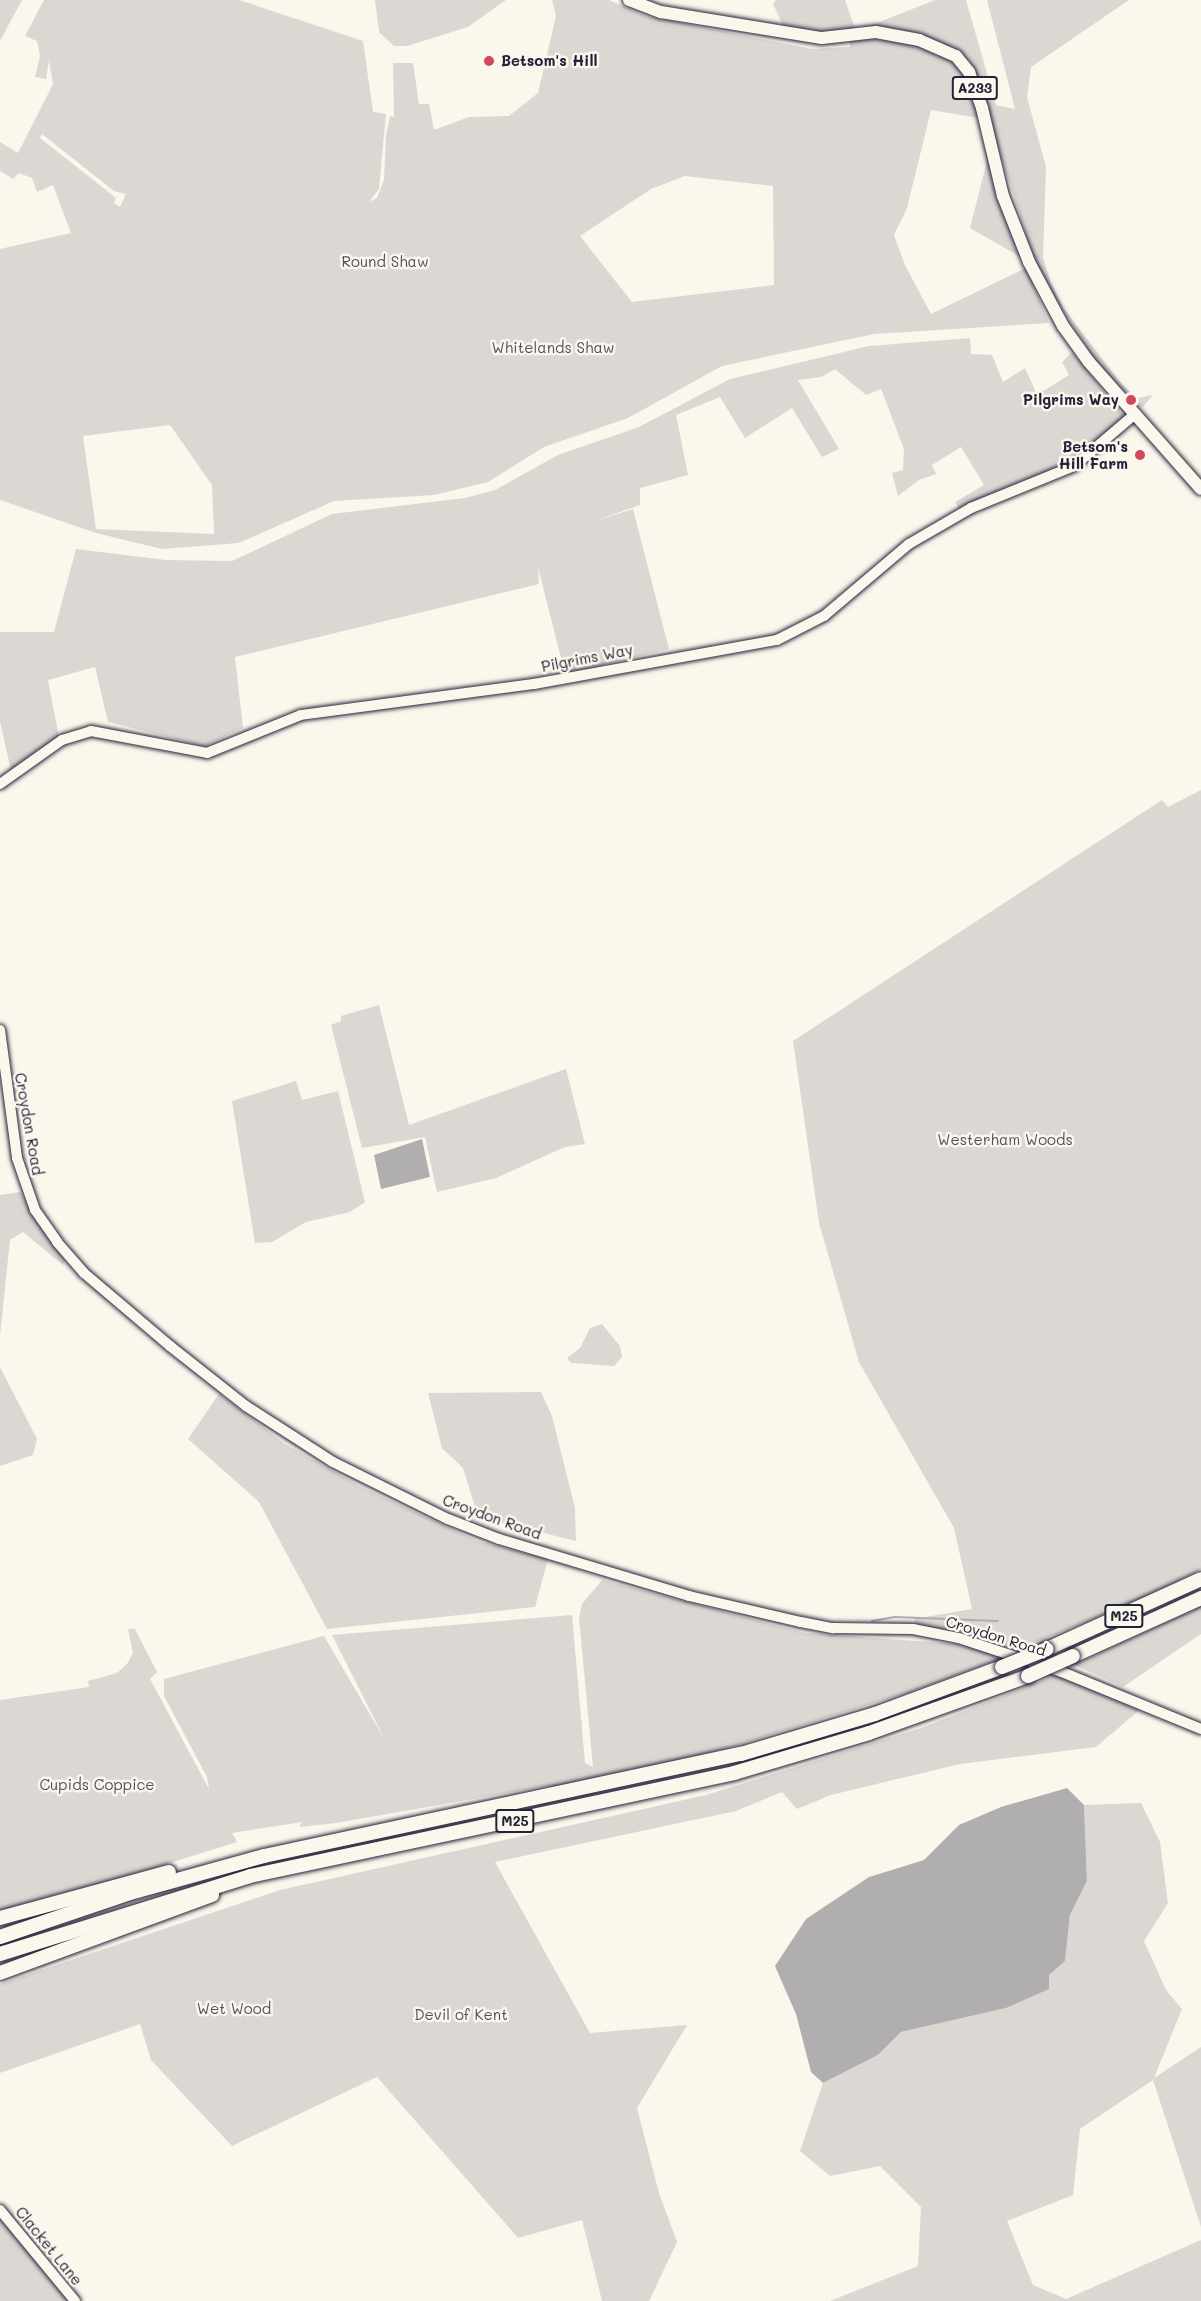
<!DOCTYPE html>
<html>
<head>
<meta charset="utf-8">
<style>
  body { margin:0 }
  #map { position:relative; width:1201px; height:2301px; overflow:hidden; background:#fbf7ec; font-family:Mali,sans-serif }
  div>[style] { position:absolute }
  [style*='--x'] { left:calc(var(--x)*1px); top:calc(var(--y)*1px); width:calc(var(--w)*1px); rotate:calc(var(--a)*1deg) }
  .green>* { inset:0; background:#dbd8d3 }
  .water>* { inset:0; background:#b1aeb0 }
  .stream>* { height:2px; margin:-1px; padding:0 1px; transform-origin:1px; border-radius:1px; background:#b1aeb0 }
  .roads { filter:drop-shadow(0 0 2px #22223b) drop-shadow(0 0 2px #22223b) }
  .secondary>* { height:10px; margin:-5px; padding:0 5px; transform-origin:5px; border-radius:5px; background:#fbf7ec }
  .primary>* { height:12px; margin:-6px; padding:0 6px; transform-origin:6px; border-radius:6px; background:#fbf7ec }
  .highway>* { height:14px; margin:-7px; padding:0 7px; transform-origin:7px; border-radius:7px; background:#fbf7ec }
  .bridges { filter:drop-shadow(0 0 2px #22223b) drop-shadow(0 0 2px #22223b) }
  .highway-bridge>* { height:14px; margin:-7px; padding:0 7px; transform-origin:7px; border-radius:7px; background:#fbf7ec }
  .dots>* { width:16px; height:16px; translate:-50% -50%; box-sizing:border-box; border:3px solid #fbf7ec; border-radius:50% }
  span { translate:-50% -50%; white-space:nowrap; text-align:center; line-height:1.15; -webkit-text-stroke:5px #fbf7ec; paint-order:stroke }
  .shield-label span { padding:2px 4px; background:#fbf7ec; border:2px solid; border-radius:4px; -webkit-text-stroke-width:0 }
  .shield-label { font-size:14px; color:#22223b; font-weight:700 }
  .poi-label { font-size:15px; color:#22223b; font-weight:700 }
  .left { translate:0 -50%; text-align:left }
  .right { translate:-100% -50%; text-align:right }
  .park-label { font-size:15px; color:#505061 }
  .street-label { font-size:15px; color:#22223b }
</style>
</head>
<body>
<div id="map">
  <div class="green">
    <i style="clip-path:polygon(0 0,22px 0,0 41px)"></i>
    <i style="clip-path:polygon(evenodd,44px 0,239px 0,363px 41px,373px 112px,386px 114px,379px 189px,369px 202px,377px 198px,384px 180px,386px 136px,390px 116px,394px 117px,393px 63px,413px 63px,419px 104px,429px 104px,434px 130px,469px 117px,509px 116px,538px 93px,556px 16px,552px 0,609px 0,645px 16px,812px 49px,850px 47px,850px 41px,872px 38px,925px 47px,954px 60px,967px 75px,991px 161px,1000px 202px,1024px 259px,970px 228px,987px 161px,979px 118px,931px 110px,907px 208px,894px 235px,905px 265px,931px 314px,1026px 268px,1049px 323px,874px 334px,722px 366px,628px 418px,544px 447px,488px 482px,434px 495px,334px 501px,239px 543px,162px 549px,96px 533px,0 500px,0 249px,71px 233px,53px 185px,37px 192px,32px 178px,19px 173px,13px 179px,0 171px,0 142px,18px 153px,53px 84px,49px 61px,46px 79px,35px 77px,40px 56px,37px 41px,25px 36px,44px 0,42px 134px,114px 191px,126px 194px,120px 207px,114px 203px,116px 198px,40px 138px,42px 134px,44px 0,685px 176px,773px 186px,774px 285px,632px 302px,580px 236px,651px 189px,685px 176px,44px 0,170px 425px,212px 485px,214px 534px,96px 529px,83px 436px,170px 425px)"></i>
    <i style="clip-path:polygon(375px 0,506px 0,468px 27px,407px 46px,394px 46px,379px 32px)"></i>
    <i style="clip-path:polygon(776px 0,845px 0,856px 32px,785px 30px,773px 4px)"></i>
    <i style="clip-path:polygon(935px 0,966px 0,996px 105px,1015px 109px,987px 0,1129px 0,1031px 67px,1027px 97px,1046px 167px,1043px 257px,1051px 283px,1064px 309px,1121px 383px,1136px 398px,1153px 395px,1142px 408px,1098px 365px,1039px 273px,970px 61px,955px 49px,917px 35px,859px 30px)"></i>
    <i style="clip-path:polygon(970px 338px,971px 354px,992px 355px,1003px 382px,1025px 368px,1037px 395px,1069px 375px,1062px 362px,1072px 352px,1126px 419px,1069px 462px,960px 509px,955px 502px,984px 485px,961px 447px,932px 465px,936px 474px,919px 480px,898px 496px,892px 473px,903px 470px,904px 449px,881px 389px,866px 395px,835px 369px,821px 377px,798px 380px,839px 449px,822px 457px,792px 408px,745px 438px,720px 397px,676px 415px,688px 475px,640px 488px,640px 505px,589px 523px,633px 509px,669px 649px,565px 674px,538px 567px,539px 584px,235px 657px,243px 728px,204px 746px,108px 722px,95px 667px,48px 680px,59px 737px,11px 771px,0 721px,0 632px,54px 632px,76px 549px,166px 560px,232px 561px,332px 514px,465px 498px,495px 490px,558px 455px,639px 427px,730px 379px,869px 346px)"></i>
    <i style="clip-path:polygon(1201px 790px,1201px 1569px,1154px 1594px,1021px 1648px,916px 1624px,914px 1619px,972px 1609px,954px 1528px,859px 1362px,819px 1223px,793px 1041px,1162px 800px,1168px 807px)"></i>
    <i style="clip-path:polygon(379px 1005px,409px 1125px,566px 1069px,585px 1144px,565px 1147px,496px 1178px,437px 1192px,425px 1137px,362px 1148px,331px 1025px,341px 1021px,341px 1016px)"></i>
    <i style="clip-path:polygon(296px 1081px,302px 1100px,338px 1091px,365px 1202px,350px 1212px,306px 1222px,272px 1242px,255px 1243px,232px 1101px)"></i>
    <i style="clip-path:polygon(20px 1192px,65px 1260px,63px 1265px,23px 1232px,10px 1240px,0 1336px,0 1195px)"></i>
    <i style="clip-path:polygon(602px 1324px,620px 1346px,622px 1357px,614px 1366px,571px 1363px,567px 1358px,580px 1348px,590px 1328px)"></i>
    <i style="clip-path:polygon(0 1367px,37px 1439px,33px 1455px,0 1466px)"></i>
    <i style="clip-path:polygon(541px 1392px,552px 1416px,575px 1508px,576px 1541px,478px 1517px,463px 1468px,442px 1448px,428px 1393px)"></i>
    <i style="clip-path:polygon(219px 1394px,285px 1444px,361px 1487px,477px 1541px,548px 1559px,535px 1607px,327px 1629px,259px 1502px,188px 1439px)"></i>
    <i style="clip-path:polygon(602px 1580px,805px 1633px,957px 1644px,997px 1652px,1002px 1658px,907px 1693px,691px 1759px,553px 1789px,547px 1786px,336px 1823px,299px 1827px,302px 1822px,232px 1833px,237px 1842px,0 1916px,0 1700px,89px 1687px,88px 1681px,117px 1673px,127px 1664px,133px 1653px,128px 1629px,135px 1629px,157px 1672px,150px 1679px,209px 1789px,207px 1777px,164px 1696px,164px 1679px,324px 1636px,385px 1740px,332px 1635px,572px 1615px,585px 1763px,593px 1767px,579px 1618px,582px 1604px)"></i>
    <i style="clip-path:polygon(1201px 1606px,1201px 1634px,1123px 1687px,1075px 1665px)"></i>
    <i style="clip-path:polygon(1057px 1675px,1143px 1707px,1096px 1747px,960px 1764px,831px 1795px,797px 1809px,782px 1792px,736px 1811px,495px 1862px,590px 2033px,687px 2025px,637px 2108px,659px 2193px,677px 2242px,649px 2301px,602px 2301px,582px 2220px,518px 2238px,377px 2077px,232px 2146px,151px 2060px,140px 2024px,0 2073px,0 1984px,280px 1890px,706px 1795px,921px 1728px)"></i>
    <i style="clip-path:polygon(1141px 1803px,1160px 1842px,1168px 1903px,1144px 1941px,1166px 1990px,1182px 2009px,1154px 2078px,1201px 2047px,1201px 2227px,1153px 2080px,1080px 2129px,1073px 2195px,1007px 2221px,1033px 2285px,1066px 2299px,1201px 2240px,1201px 2301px,830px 2301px,918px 2266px,921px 2207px,880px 2166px,830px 2176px,800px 2151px,823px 2083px,878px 2055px,901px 2032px,1006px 2008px,1049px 1975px,1065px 1961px,1070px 1915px,1087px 1881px,1084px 1805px)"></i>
    <i style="clip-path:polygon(0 2210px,75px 2301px,0 2301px)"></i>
  </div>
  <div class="water">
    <i style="clip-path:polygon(422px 1139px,430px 1177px,381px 1189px,374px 1155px)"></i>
    <i style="clip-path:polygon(1067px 1788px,1084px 1805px,1087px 1881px,1070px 1915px,1065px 1961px,1049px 1975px,1049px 1989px,1006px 2008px,901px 2032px,878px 2055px,823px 2083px,811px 2072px,796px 2014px,775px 1966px,806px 1919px,869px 1877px,924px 1860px,959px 1825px,1001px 1807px)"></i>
  </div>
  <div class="stream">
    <i style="--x:872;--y:1621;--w:23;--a:-10"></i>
    <i style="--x:895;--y:1617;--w:103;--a:2.2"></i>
  </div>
  <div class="roads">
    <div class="secondary">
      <i style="--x:0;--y:784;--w:76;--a:-35.4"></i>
      <i style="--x:62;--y:740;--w:30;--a:-17"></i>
      <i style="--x:91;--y:731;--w:118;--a:10.7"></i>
      <i style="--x:207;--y:753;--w:101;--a:-22"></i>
      <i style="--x:301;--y:715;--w:235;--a:-7.6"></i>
      <i style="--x:534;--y:684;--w:247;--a:-10.3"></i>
      <i style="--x:777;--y:640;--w:53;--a:-27.1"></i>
      <i style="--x:824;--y:616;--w:111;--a:-40.3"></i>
      <i style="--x:909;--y:544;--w:72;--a:-30.1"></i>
      <i style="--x:971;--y:508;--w:111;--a:-22.2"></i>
      <i style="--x:1074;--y:466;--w:80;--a:-40.4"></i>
      <i style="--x:0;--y:1030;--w:129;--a:82.4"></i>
      <i style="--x:17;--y:1158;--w:55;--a:70.9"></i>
      <i style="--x:35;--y:1210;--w:39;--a:55"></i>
      <i style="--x:57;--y:1242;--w:41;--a:48.9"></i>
      <i style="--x:84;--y:1273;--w:113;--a:40.3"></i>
      <i style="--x:170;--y:1346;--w:97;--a:38.3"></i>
      <i style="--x:246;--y:1406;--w:103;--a:32.8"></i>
      <i style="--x:333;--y:1462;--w:128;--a:26.4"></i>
      <i style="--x:448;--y:1519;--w:55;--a:21.4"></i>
      <i style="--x:499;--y:1539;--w:198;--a:16.7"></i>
      <i style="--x:689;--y:1596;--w:115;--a:13.1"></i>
      <i style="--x:801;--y:1622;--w:33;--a:11"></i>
      <i style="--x:833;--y:1628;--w:80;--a:0.7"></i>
      <i style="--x:913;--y:1629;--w:47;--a:11.1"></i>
      <i style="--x:959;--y:1638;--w:108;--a:18.3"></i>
      <i style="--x:1062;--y:1672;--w:150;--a:22.3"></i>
      <i style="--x:0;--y:2210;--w:118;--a:50.5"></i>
    </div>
    <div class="primary">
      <i style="--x:629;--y:0;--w:34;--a:21"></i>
      <i style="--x:661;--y:12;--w:163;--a:9.2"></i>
      <i style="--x:822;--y:38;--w:54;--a:-6.3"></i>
      <i style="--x:876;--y:32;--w:44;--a:10.5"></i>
      <i style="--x:919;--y:40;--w:40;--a:23.4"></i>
      <i style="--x:956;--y:56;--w:21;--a:51"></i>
      <i style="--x:969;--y:72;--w:38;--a:70"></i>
      <i style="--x:982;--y:108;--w:90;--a:76.6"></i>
      <i style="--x:1003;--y:196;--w:71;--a:68.5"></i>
      <i style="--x:1029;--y:262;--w:72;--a:62"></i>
      <i style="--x:1063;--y:326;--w:44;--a:54.2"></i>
      <i style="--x:1089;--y:362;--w:169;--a:48.6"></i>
    </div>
    <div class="highway">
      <i style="--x:1047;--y:1649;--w:169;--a:-24.4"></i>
      <i style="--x:1073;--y:1656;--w:141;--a:-24.4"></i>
      <i style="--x:0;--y:1918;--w:175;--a:-15.2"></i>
      <i style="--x:0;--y:1937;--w:137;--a:-18.7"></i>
      <i style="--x:130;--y:1893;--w:139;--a:-15.4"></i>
      <i style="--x:264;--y:1856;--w:488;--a:-12.1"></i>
      <i style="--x:741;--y:1754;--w:140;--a:-16.6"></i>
      <i style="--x:875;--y:1714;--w:135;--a:-20.3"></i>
      <i style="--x:0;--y:1954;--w:262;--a:-17.3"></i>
      <i style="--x:250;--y:1876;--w:495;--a:-12"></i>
      <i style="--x:734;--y:1773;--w:141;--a:-16.5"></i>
      <i style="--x:869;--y:1733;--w:169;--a:-19.7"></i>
      <i style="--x:0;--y:1973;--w:226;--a:-20.2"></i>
    </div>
  </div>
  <div class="bridges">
    <div class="highway-bridge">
      <i style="--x:1002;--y:1667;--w:48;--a:-21.8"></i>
      <i style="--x:1028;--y:1676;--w:49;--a:-24"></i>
    </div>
  </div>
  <div class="dots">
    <i style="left:489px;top:61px;background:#d1495b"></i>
    <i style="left:1131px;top:400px;background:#d1495b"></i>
    <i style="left:1140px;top:455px;background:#d1495b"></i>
  </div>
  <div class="shield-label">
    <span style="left:975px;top:88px">A233</span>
    <span style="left:1124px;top:1616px">M25</span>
    <span style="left:515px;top:1821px">M25</span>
  </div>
  <div class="poi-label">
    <span class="left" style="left:501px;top:61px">Betsom's Hill</span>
    <span class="right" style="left:1119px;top:400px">Pilgrims Way</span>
    <span class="right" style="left:1128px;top:455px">Betsom's<br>Hill Farm</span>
  </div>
  <div class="park-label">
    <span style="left:385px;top:262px">Round Shaw</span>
    <span style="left:553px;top:348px">Whitelands Shaw</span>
    <span style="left:1005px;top:1140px">Westerham Woods</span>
    <span style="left:97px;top:1785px">Cupids Coppice</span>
    <span style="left:234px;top:2009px">Wet Wood</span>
    <span style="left:461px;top:2015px">Devil of Kent</span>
  </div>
  <div class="street-label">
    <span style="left:587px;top:658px;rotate:-11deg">Pilgrims Way</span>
    <span style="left:29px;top:1124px;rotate:80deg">Croydon Road</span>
    <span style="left:492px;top:1517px;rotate:20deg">Croydon Road</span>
    <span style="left:996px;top:1636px;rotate:17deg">Croydon Road</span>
    <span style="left:49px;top:2246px;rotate:51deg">Clacket Lane</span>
  </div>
</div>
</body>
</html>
